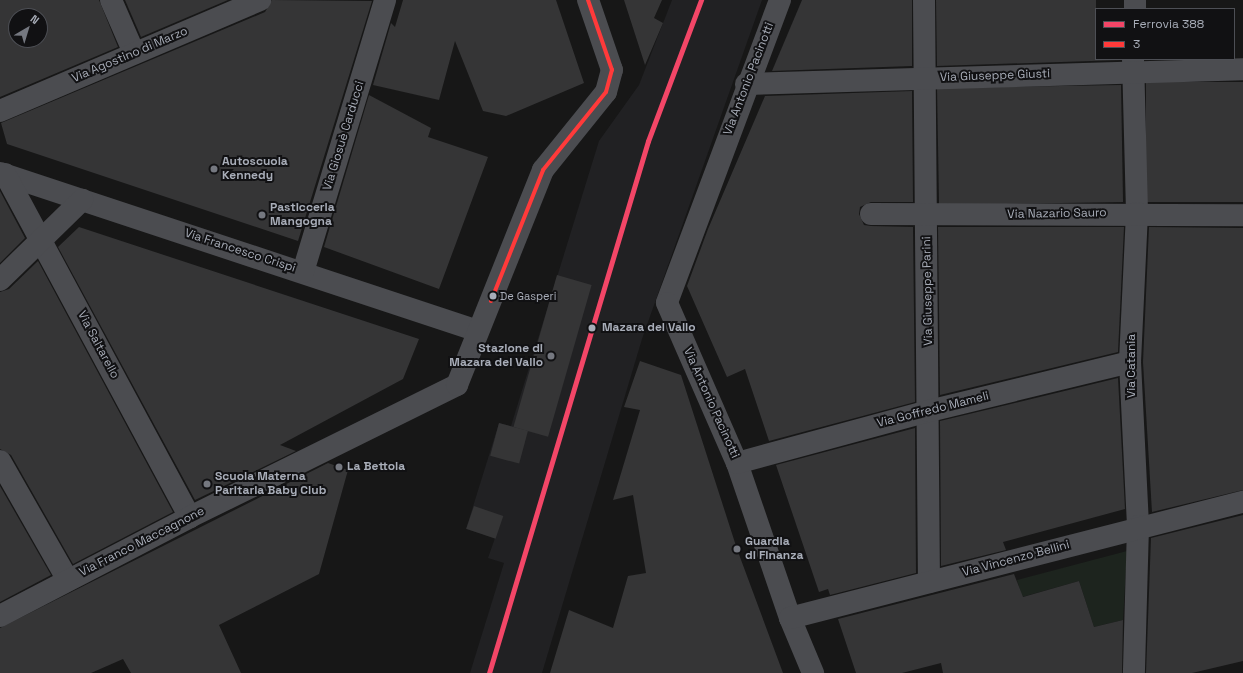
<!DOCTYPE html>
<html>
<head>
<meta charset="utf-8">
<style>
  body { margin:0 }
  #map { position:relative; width:1243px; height:673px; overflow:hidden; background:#171717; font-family:"Space Grotesk",sans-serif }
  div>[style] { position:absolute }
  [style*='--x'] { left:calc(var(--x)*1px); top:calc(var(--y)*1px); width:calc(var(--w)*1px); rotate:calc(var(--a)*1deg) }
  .built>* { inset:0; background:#212123 }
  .green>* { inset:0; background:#1d241e }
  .building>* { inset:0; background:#353536; transform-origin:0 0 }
  .minor>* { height:22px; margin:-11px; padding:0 11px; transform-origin:11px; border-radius:11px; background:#4b4c50 }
  .bus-1>* { height:4px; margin:-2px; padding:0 2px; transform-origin:2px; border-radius:2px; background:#ff3a3a }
  .rail-1>* { height:5px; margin:-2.5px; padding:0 2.5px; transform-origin:2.5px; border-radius:2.5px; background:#f34667 }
  .dots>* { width:11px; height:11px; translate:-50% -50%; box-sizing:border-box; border:2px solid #111113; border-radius:50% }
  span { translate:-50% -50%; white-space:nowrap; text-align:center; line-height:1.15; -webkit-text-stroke:4px #111113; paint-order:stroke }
  .bus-label { font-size:11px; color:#a8adb8 }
  .left { translate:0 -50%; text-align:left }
  .street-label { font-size:12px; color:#a8adb8 }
  .poi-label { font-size:12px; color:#a8adb8; font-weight:700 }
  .right { translate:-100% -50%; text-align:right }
  .stop-label { font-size:12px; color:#a8adb8; font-weight:700 }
  .legend { position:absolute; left:1095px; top:8px; width:140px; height:52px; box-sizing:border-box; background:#111113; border:1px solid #4d4f55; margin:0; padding:5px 7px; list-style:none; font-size:12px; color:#a8adb8 }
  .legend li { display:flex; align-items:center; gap:8px; height:20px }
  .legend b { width:20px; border:1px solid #4d4f55 }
  .north { position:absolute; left:8px; top:8px; width:40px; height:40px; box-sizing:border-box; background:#111113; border:1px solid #4d4f55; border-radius:50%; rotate:38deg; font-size:11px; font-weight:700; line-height:16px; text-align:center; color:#a8adb8 }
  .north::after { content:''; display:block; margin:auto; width:14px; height:18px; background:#757880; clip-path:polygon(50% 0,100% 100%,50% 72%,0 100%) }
</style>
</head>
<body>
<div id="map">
  <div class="built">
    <i style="clip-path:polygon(672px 0,762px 0,642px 339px,542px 673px,470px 673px,504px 563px,488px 558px,495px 538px,466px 529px,499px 423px,511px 426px,599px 141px,639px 85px)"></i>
  </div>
  <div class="green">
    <i style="clip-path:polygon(1127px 551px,1123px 620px,1094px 627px,1079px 581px,1022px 597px,1017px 580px)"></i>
  </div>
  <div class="building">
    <i style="clip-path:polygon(evenodd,0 0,99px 0,118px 47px,0 97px,0 0,16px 16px,40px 16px,40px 40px,16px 40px,16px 16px)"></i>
    <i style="clip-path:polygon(125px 0,228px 0,141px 37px)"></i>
    <i style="clip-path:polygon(272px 0,372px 1px,298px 241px,7px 144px,1px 123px,265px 12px)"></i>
    <i style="clip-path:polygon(403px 0,556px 0,584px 83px,506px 116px,483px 111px,455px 41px,439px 100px,373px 85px,391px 23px,395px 27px)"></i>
    <i style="clip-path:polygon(624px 0,662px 0,654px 18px,663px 23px,645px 65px)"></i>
    <i style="clip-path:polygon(802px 0,912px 0,912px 66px,772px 71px)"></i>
    <i style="clip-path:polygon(936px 0,1096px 0,1096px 59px,1121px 60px,937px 66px)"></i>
    <i style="left:1243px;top:82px;width:120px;height:97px;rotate:90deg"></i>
    <i style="left:1121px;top:85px;width:117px;height:184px;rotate:89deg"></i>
    <i style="clip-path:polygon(912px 91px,913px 202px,871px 202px,860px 207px,859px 214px,864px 225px,871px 226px,913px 227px,915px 402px,769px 441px,745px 369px,727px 377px,687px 286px,708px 229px,765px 96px)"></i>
    <i style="clip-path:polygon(369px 95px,431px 128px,428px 137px,488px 157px,439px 289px,324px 247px)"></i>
    <i style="clip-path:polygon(0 191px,25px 238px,0 263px)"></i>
    <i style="clip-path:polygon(79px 227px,419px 339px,403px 379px,280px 445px,296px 451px,195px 500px,58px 247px)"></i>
    <i style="clip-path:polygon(938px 227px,1124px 227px,1118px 352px,940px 395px)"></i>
    <i style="clip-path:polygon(1149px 227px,1243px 228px,1243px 490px,1152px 512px,1143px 362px)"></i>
    <i style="clip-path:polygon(38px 261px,173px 512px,73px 564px,11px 455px,0 449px,0 292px,9px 289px)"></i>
    <i style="left:557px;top:275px;width:36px;height:158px;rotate:16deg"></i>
    <i style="clip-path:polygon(640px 361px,681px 375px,737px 549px,783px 673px,550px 673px,569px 610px,613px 628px,628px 576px,646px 573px,633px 495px,613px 500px,640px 410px,624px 407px)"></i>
    <i style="clip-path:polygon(1118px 378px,1125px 509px,1003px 542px,1006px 550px,941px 566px,940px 421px)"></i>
    <i style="left:499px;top:423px;width:30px;height:34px;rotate:15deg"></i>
    <i style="clip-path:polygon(915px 428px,916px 573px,830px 595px,828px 589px,819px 592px,776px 465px)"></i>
    <i style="clip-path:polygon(328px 463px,348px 470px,319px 574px,219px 625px,241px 673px,131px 673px,123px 659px,91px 673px,0 673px,0 628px)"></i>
    <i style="clip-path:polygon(0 486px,51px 575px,0 602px)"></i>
    <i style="left:474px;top:506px;width:31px;height:24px;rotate:19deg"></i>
    <i style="clip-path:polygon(1243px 515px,1243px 661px,1192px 673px,1146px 673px,1151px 538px)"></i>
    <i style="clip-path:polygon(1014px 574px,1023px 597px,1079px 581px,1094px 627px,1123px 620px,1122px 673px,943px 673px,941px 663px,902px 673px,856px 673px,838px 619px)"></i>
  </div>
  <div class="minor">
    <i style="--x:111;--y:0;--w:58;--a:66.5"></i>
    <i style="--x:780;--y:0;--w:323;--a:110.5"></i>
    <i style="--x:667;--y:303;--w:175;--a:66.4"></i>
    <i style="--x:737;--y:463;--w:164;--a:71.1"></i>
    <i style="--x:790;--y:618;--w:60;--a:67.3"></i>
    <i style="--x:924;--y:0;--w:582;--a:89.51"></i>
    <i style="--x:1135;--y:9;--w:9;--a:-90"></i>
    <i style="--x:1133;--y:59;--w:154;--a:88.5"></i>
    <i style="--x:1137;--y:213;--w:149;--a:92.7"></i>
    <i style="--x:1130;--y:362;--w:164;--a:87.2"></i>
    <i style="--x:1138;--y:526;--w:147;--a:91.6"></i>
    <i style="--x:746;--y:84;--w:497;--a:-1.7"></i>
    <i style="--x:0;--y:111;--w:283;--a:-23.1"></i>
    <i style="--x:0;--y:173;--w:503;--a:18.29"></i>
    <i style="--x:5;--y:174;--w:390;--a:61.7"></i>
    <i style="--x:871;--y:214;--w:372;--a:0.2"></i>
    <i style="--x:303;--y:272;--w:284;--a:-73.2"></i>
    <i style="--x:0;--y:280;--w:115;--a:-44.3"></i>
    <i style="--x:0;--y:461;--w:137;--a:60.3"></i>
    <i style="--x:737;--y:463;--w:199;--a:-15.2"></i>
    <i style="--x:929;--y:411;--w:207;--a:-13.7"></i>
    <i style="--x:0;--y:616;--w:214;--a:-27.5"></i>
    <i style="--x:190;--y:517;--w:298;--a:-26.3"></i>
    <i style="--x:457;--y:385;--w:232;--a:-68.2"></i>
    <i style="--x:543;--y:170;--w:100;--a:-51.1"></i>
    <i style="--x:606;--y:92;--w:23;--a:-75"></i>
    <i style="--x:612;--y:70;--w:74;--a:-108.9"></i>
    <i style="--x:790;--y:618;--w:468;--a:-14.4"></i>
  </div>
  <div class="bus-1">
    <i style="--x:491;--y:301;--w:141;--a:-68.3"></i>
    <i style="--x:543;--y:170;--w:100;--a:-51.1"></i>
    <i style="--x:606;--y:92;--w:23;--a:-75"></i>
    <i style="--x:612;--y:70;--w:74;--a:-108.9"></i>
  </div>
  <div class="rail-1">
    <i style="--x:489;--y:673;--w:555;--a:-73.36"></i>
    <i style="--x:648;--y:141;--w:151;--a:-69.4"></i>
  </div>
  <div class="dots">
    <i style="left:214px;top:169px;background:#757880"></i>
    <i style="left:262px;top:215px;background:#757880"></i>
    <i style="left:493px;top:296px;background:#a8adb8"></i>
    <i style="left:592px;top:328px;background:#a8adb8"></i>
    <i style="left:551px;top:356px;background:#757880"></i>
    <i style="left:339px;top:467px;background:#757880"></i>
    <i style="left:207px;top:484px;background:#757880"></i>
    <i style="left:737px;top:549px;background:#757880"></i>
  </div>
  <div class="bus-label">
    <span class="left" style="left:500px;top:296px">De Gasperi</span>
  </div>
  <div class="street-label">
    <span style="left:130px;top:55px;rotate:-23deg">Via Agostino di Marzo</span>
    <span style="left:995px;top:76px;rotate:-2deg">Via Giuseppe Giusti</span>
    <span style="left:749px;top:79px;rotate:-69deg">Via Antonio Pacinotti</span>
    <span style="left:344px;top:136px;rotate:-73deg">Via Giosuè Carducci</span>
    <span style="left:1057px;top:214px;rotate:-1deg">Via Nazario Sauro</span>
    <span style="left:240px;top:251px;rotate:18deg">Via Francesco Crispi</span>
    <span style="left:928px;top:291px;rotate:-91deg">Via Giuseppe Parini</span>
    <span style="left:98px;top:345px;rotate:62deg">Via Saltarello</span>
    <span style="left:1132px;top:366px;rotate:-90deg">Via Catania</span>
    <span style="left:711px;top:403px;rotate:66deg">Via Antonio Pacinotti</span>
    <span style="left:933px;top:410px;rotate:-14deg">Via Goffredo Mameli</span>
    <span style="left:142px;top:542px;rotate:-27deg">Via Franco Maccagnone</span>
    <span style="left:1016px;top:559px;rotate:-15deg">Via Vincenzo Bellini</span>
  </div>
  <div class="poi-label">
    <span class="left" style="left:222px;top:169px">Autoscuola<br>Kennedy</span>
    <span class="left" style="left:270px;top:215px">Pasticceria<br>Mangogna</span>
    <span class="right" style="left:543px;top:356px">Stazione di<br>Mazara del Vallo</span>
    <span class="left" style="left:347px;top:467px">La Bettola</span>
    <span class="left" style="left:215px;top:484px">Scuola Materna<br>Paritaria Baby Club</span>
    <span class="left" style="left:745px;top:549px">Guardia<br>di Finanza</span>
  </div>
  <div class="stop-label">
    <span class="left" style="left:602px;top:328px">Mazara del Vallo</span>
  </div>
  <ul class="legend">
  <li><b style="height:5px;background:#f34667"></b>Ferrovia 388</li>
  <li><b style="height:5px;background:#ff3a3a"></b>3</li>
  </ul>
  <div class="north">N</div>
</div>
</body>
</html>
